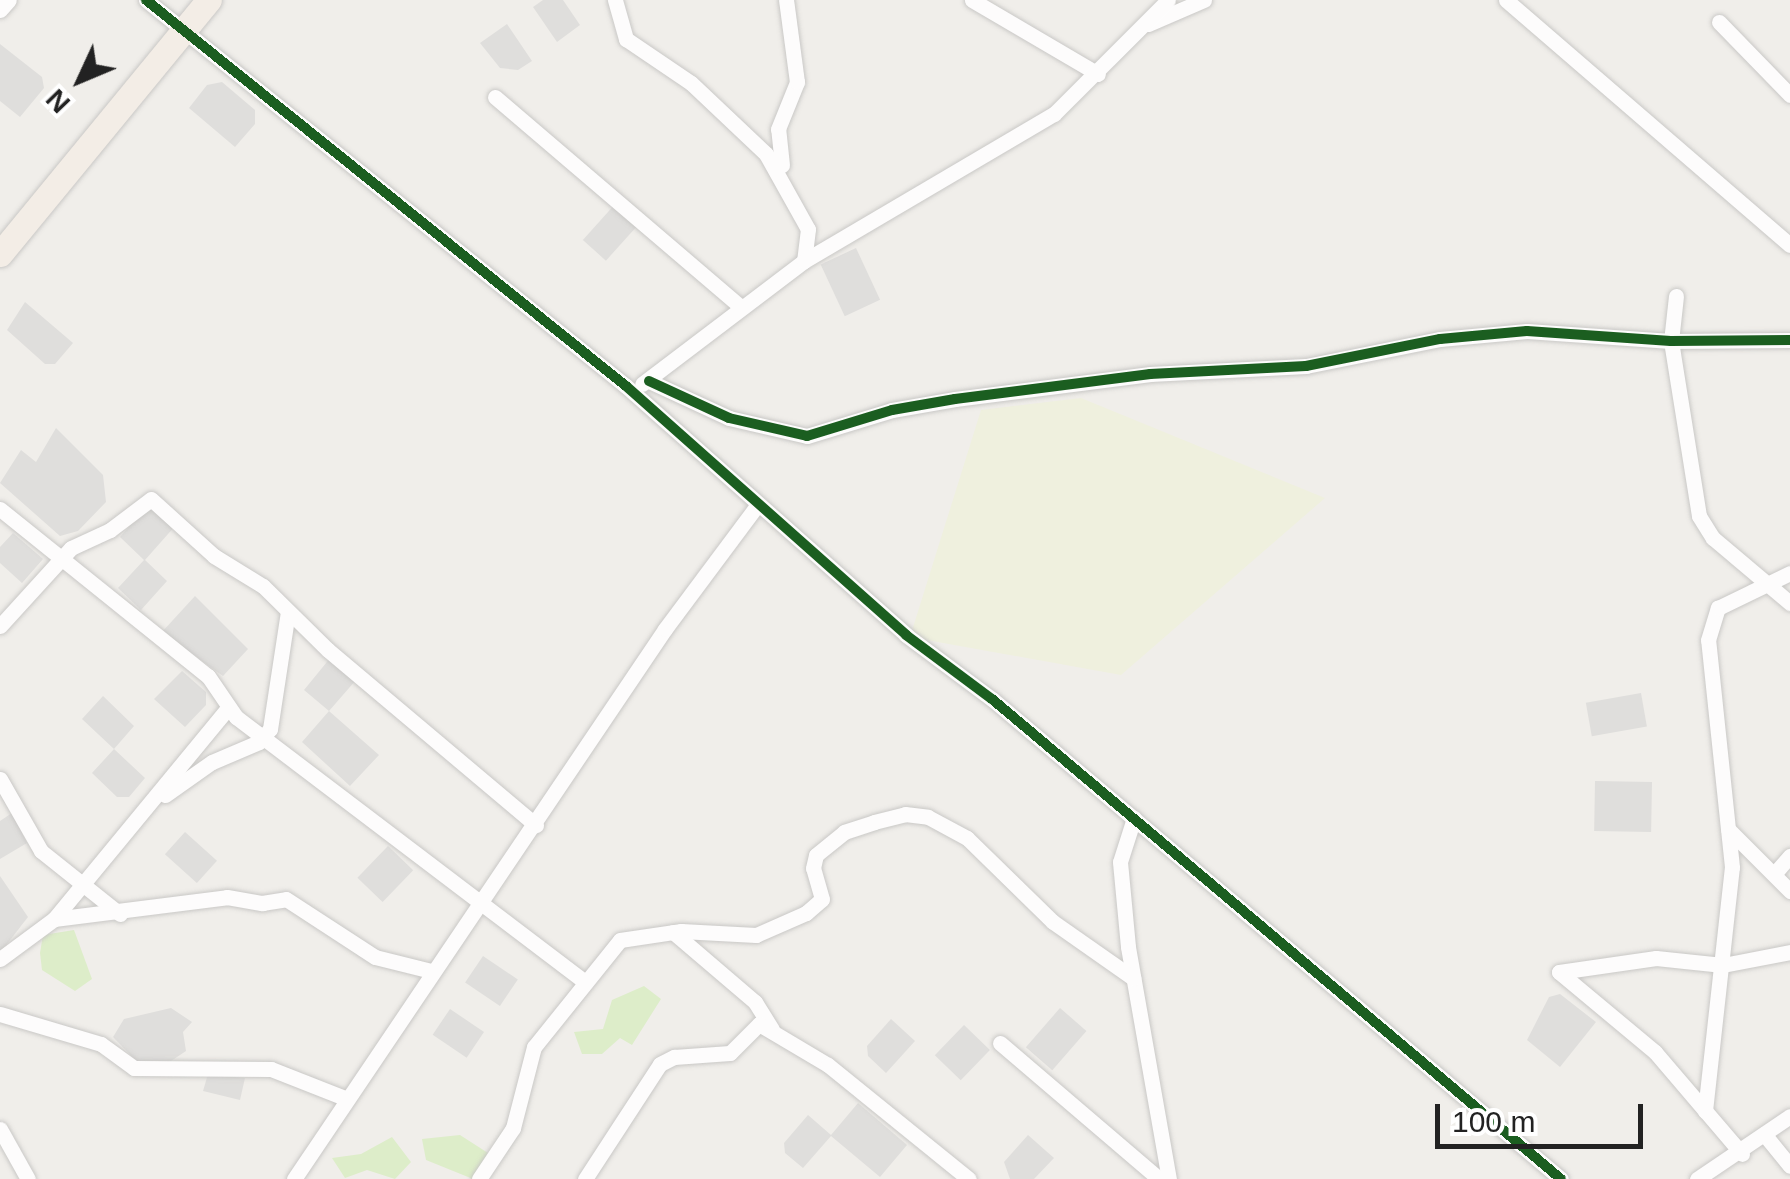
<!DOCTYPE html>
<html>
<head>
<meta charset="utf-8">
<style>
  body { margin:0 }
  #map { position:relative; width:1790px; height:1179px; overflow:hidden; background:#f0eeea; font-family:Helvetica,sans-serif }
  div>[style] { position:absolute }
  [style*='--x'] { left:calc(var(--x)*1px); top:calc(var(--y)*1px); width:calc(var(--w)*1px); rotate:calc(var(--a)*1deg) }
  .residential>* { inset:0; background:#dfdedc; transform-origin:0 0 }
  .farmland>* { inset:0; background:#eff0de }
  .grass>* { inset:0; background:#ddedc9 }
  .roads { filter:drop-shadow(0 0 2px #c9c8c6) drop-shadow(0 0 2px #c9c8c6) }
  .street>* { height:15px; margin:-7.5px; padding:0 7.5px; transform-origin:7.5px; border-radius:7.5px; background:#fdfcfc }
  .primary>* { height:25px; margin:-12.5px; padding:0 12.5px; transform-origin:12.5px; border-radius:12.5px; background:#f3ede6 }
  .cycleway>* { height:10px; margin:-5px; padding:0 5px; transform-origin:5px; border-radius:5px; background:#1b5e20 }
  span { translate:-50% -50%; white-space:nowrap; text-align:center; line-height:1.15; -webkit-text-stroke:8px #fff; paint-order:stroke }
  .north { position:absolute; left:30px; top:30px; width:100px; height:100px; -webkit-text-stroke:8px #fff; paint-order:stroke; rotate:226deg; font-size:28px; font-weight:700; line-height:40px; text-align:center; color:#222 }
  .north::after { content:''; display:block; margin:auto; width:35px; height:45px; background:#222; clip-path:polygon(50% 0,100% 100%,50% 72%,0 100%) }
  .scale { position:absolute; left:1435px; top:1104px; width:208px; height:45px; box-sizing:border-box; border:5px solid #222; border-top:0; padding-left:12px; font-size:30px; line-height:35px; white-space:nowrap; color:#222; -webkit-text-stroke:8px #fff; paint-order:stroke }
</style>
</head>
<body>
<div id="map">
  <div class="residential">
    <i style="clip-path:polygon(543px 0,563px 0,580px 25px,557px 42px,533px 7px)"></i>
    <i style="clip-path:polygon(507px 24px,532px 61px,518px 70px,500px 68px,480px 43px)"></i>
    <i style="clip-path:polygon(0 44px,42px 77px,44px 88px,20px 117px,0 101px)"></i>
    <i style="clip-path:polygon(222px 82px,255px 110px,255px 124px,235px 147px,189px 108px,207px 85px)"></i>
    <i style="left:617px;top:202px;width:31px;height:51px;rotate:42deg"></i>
    <i style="left:856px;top:248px;width:57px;height:39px;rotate:65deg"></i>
    <i style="clip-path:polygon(25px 302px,73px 343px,55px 364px,45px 364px,7px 330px)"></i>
    <i style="clip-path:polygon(56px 428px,103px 475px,106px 502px,78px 531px,60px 536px,0 483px,21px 450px,36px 462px)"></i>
    <i style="clip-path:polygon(150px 503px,176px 525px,145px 560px,167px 581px,141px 610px,118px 588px,144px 560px,120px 537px)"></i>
    <i style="clip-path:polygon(13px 533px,43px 559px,22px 583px,0 563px,0 547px)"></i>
    <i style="clip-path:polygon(195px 596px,248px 649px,223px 676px,162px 632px)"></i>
    <i style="clip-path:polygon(331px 657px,356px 680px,329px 711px,379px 755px,350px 786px,302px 742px,329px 711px,304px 690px)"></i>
    <i style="clip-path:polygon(182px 671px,206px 692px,206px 705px,185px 727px,154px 699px)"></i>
    <i style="left:1641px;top:693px;width:34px;height:56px;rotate:80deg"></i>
    <i style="clip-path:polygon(103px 696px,134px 726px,114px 749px,145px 778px,129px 797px,117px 797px,92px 773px,114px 749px,82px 719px)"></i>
    <i style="left:1652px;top:782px;width:50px;height:57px;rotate:91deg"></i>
    <i style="clip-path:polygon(12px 813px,27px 843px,0 859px,0 821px)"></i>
    <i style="left:185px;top:832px;width:43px;height:30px;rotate:42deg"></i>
    <i style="left:388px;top:846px;width:35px;height:44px;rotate:44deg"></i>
    <i style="clip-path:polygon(0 876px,28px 917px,0 953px)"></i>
    <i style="left:483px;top:956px;width:42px;height:32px;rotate:34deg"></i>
    <i style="clip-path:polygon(1560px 994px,1596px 1022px,1560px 1067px,1527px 1040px,1549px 997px)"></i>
    <i style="clip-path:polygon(171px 1008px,192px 1022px,183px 1032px,186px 1051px,150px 1075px,113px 1037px,124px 1019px)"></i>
    <i style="left:1060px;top:1008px;width:35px;height:52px;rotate:41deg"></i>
    <i style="left:450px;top:1009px;width:41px;height:31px;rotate:34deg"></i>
    <i style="clip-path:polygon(891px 1019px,915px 1041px,886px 1073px,868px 1056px,867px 1046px)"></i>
    <i style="left:964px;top:1025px;width:36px;height:42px;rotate:44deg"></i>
    <i style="clip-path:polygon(208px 1074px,245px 1078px,240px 1100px,203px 1091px)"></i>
    <i style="clip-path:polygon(858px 1103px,907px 1145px,880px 1177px,831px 1136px,803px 1168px,785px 1153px,784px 1143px,808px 1115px,831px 1135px)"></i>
    <i style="clip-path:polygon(1028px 1135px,1054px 1158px,1034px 1179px,1010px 1179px,1004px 1162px)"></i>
  </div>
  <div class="farmland">
    <i style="clip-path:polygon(1081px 398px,1325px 498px,1121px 675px,910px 637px,981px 410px)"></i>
  </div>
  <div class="grass">
    <i style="clip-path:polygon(74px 930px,92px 979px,75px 991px,42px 970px,40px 953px,43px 935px)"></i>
    <i style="clip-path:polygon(644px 986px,661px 999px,632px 1045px,620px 1038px,602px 1054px,582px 1054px,574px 1032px,603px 1029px,612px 1000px)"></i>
    <i style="clip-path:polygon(460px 1135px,488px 1153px,473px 1179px,426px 1160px,422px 1139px)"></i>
    <i style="clip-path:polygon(392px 1137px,411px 1162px,395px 1179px,367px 1170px,345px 1178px,332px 1158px,361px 1154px)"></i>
  </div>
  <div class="roads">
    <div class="street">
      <i style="--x:146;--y:0;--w:616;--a:38.81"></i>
      <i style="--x:626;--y:386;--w:375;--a:41.6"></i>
      <i style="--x:906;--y:635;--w:107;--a:36.7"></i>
      <i style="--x:992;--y:699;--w:744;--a:40.15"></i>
      <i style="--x:615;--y:0;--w:41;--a:74.2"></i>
      <i style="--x:626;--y:39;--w:78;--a:34.1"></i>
      <i style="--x:691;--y:83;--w:103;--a:43.4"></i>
      <i style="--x:766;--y:154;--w:86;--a:60.8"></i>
      <i style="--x:808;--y:229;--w:32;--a:97"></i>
      <i style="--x:804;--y:261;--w:203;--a:142.8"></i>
      <i style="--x:972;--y:0;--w:146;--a:30.4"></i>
      <i style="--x:1506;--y:0;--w:375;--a:40.8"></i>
      <i style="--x:0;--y:10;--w:13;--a:-48"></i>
      <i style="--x:1719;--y:22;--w:102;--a:45.8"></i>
      <i style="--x:1148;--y:24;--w:61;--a:-23.2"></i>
      <i style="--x:495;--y:97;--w:322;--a:40.5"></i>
      <i style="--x:782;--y:165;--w:36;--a:-96"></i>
      <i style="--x:778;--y:129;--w:51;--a:-68"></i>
      <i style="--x:797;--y:82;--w:83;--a:-97.6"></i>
      <i style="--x:804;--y:261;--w:290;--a:-30.5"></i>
      <i style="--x:1054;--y:114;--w:161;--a:-45"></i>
      <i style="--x:1676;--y:296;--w:45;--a:96.3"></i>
      <i style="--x:1671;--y:341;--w:177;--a:80.9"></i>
      <i style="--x:1699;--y:516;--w:26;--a:58"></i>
      <i style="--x:1713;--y:538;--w:101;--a:40.2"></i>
      <i style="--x:649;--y:381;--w:88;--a:24.8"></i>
      <i style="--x:729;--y:418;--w:80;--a:13"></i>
      <i style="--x:807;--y:436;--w:89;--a:-17"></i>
      <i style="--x:892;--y:410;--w:64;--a:-9.9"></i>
      <i style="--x:955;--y:399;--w:197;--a:-7.3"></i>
      <i style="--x:1150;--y:374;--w:156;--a:-2.9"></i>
      <i style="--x:1306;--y:366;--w:137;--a:-11.4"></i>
      <i style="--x:1440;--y:339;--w:87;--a:-5.3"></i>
      <i style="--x:1527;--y:331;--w:144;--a:4"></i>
      <i style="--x:1671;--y:341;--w:119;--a:-0.5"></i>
      <i style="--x:0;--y:509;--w:267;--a:38.8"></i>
      <i style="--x:208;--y:676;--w:50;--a:55.7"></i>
      <i style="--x:236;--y:717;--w:437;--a:37.2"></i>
      <i style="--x:0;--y:626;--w:105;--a:-47.7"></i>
      <i style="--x:71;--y:548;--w:43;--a:-24.8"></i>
      <i style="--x:110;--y:530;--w:51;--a:-37.1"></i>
      <i style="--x:151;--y:499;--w:85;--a:42.1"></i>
      <i style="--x:214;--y:556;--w:57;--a:31.5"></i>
      <i style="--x:263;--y:586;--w:91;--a:44.6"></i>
      <i style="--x:328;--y:650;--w:272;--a:40.1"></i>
      <i style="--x:0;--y:779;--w:83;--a:60.3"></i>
      <i style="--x:41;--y:851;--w:101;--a:38.6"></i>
      <i style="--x:165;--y:795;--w:57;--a:-35.1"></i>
      <i style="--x:212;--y:762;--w:51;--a:-23.1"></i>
      <i style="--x:259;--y:742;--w:17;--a:-50"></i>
      <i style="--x:270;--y:729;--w:118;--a:-81.3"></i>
      <i style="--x:1134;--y:818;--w:46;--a:107.7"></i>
      <i style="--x:1120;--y:862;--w:85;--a:84.6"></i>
      <i style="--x:1128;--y:947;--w:236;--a:80"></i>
      <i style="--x:1728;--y:829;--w:88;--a:45"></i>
      <i style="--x:1775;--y:873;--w:23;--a:-49"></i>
      <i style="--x:54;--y:919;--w:174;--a:-7.2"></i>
      <i style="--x:227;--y:897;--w:36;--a:10"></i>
      <i style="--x:262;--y:903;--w:24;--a:-9"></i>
      <i style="--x:286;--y:899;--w:106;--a:33.1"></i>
      <i style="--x:375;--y:957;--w:58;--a:14"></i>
      <i style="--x:673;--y:932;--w:108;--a:40.5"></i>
      <i style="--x:755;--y:1002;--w:32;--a:58"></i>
      <i style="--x:0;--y:959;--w:67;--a:-36.5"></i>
      <i style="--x:54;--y:919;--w:272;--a:-50.5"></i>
      <i style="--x:1559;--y:972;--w:125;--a:39.8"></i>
      <i style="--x:1655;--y:1052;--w:134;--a:49.5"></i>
      <i style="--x:1559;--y:972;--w:98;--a:-8.2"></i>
      <i style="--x:1656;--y:958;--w:67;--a:6"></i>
      <i style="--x:1723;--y:965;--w:68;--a:-11"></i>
      <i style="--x:0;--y:1014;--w:105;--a:16.5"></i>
      <i style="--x:101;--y:1044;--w:41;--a:36"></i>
      <i style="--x:134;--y:1068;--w:137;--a:0.4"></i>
      <i style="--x:271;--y:1069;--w:82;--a:21.5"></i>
      <i style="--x:1000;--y:1043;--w:209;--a:40.5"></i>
      <i style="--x:1705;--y:1111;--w:245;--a:-83.7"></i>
      <i style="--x:1732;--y:867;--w:228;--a:-96"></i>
      <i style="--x:1708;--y:640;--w:34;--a:-73"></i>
      <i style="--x:1718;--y:608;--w:80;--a:-25.9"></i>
      <i style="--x:0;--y:1129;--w:57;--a:60.8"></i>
      <i style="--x:1764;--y:1134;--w:41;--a:50.9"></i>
      <i style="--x:294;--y:1179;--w:663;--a:-56"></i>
      <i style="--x:665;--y:629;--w:152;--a:-53.3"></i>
      <i style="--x:479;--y:1179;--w:61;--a:-56.3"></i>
      <i style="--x:513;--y:1128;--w:84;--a:-75.5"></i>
      <i style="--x:534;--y:1047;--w:137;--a:-51.2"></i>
      <i style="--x:620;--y:940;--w:62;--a:-8.4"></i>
      <i style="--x:681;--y:931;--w:75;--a:3.1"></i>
      <i style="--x:756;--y:935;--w:55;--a:-23.7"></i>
      <i style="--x:806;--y:913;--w:21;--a:-41"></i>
      <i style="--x:822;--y:899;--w:32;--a:-106"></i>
      <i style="--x:813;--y:868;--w:13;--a:-77"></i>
      <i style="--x:816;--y:855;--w:36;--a:-39"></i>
      <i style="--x:844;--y:832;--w:32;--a:-18"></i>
      <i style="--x:874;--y:822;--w:32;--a:-14"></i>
      <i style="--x:905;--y:814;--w:23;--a:7"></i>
      <i style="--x:928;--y:817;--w:44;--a:28.3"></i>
      <i style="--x:967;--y:838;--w:120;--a:44.3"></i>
      <i style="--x:1053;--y:922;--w:98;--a:35"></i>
      <i style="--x:585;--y:1179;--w:137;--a:-56.9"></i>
      <i style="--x:660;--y:1064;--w:16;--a:-27"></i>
      <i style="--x:674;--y:1057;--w:56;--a:-4.1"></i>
      <i style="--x:730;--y:1053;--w:41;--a:-45"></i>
      <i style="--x:759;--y:1024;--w:80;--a:30.7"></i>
      <i style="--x:828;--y:1065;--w:181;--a:39"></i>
      <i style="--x:1697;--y:1179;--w:112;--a:-34.1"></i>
    </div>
    <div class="primary">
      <i style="--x:0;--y:254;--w:329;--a:-50.6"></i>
    </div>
  </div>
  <div class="cycleway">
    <i style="--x:146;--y:0;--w:616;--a:38.81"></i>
    <i style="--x:626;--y:386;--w:375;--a:41.6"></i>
    <i style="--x:906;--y:635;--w:107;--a:36.7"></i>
    <i style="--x:992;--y:699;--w:744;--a:40.15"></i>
    <i style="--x:649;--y:381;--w:88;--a:24.8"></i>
    <i style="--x:729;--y:418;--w:80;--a:13"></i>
    <i style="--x:807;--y:436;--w:89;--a:-17"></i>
    <i style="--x:892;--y:410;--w:64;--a:-9.9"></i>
    <i style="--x:955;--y:399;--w:197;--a:-7.3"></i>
    <i style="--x:1150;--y:374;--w:156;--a:-2.9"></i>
    <i style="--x:1306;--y:366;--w:137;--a:-11.4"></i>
    <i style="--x:1440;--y:339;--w:87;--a:-5.3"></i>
    <i style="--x:1527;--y:331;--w:144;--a:4"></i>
    <i style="--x:1671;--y:341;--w:119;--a:-0.5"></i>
  </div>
  <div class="north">N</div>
  <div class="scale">100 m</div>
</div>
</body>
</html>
